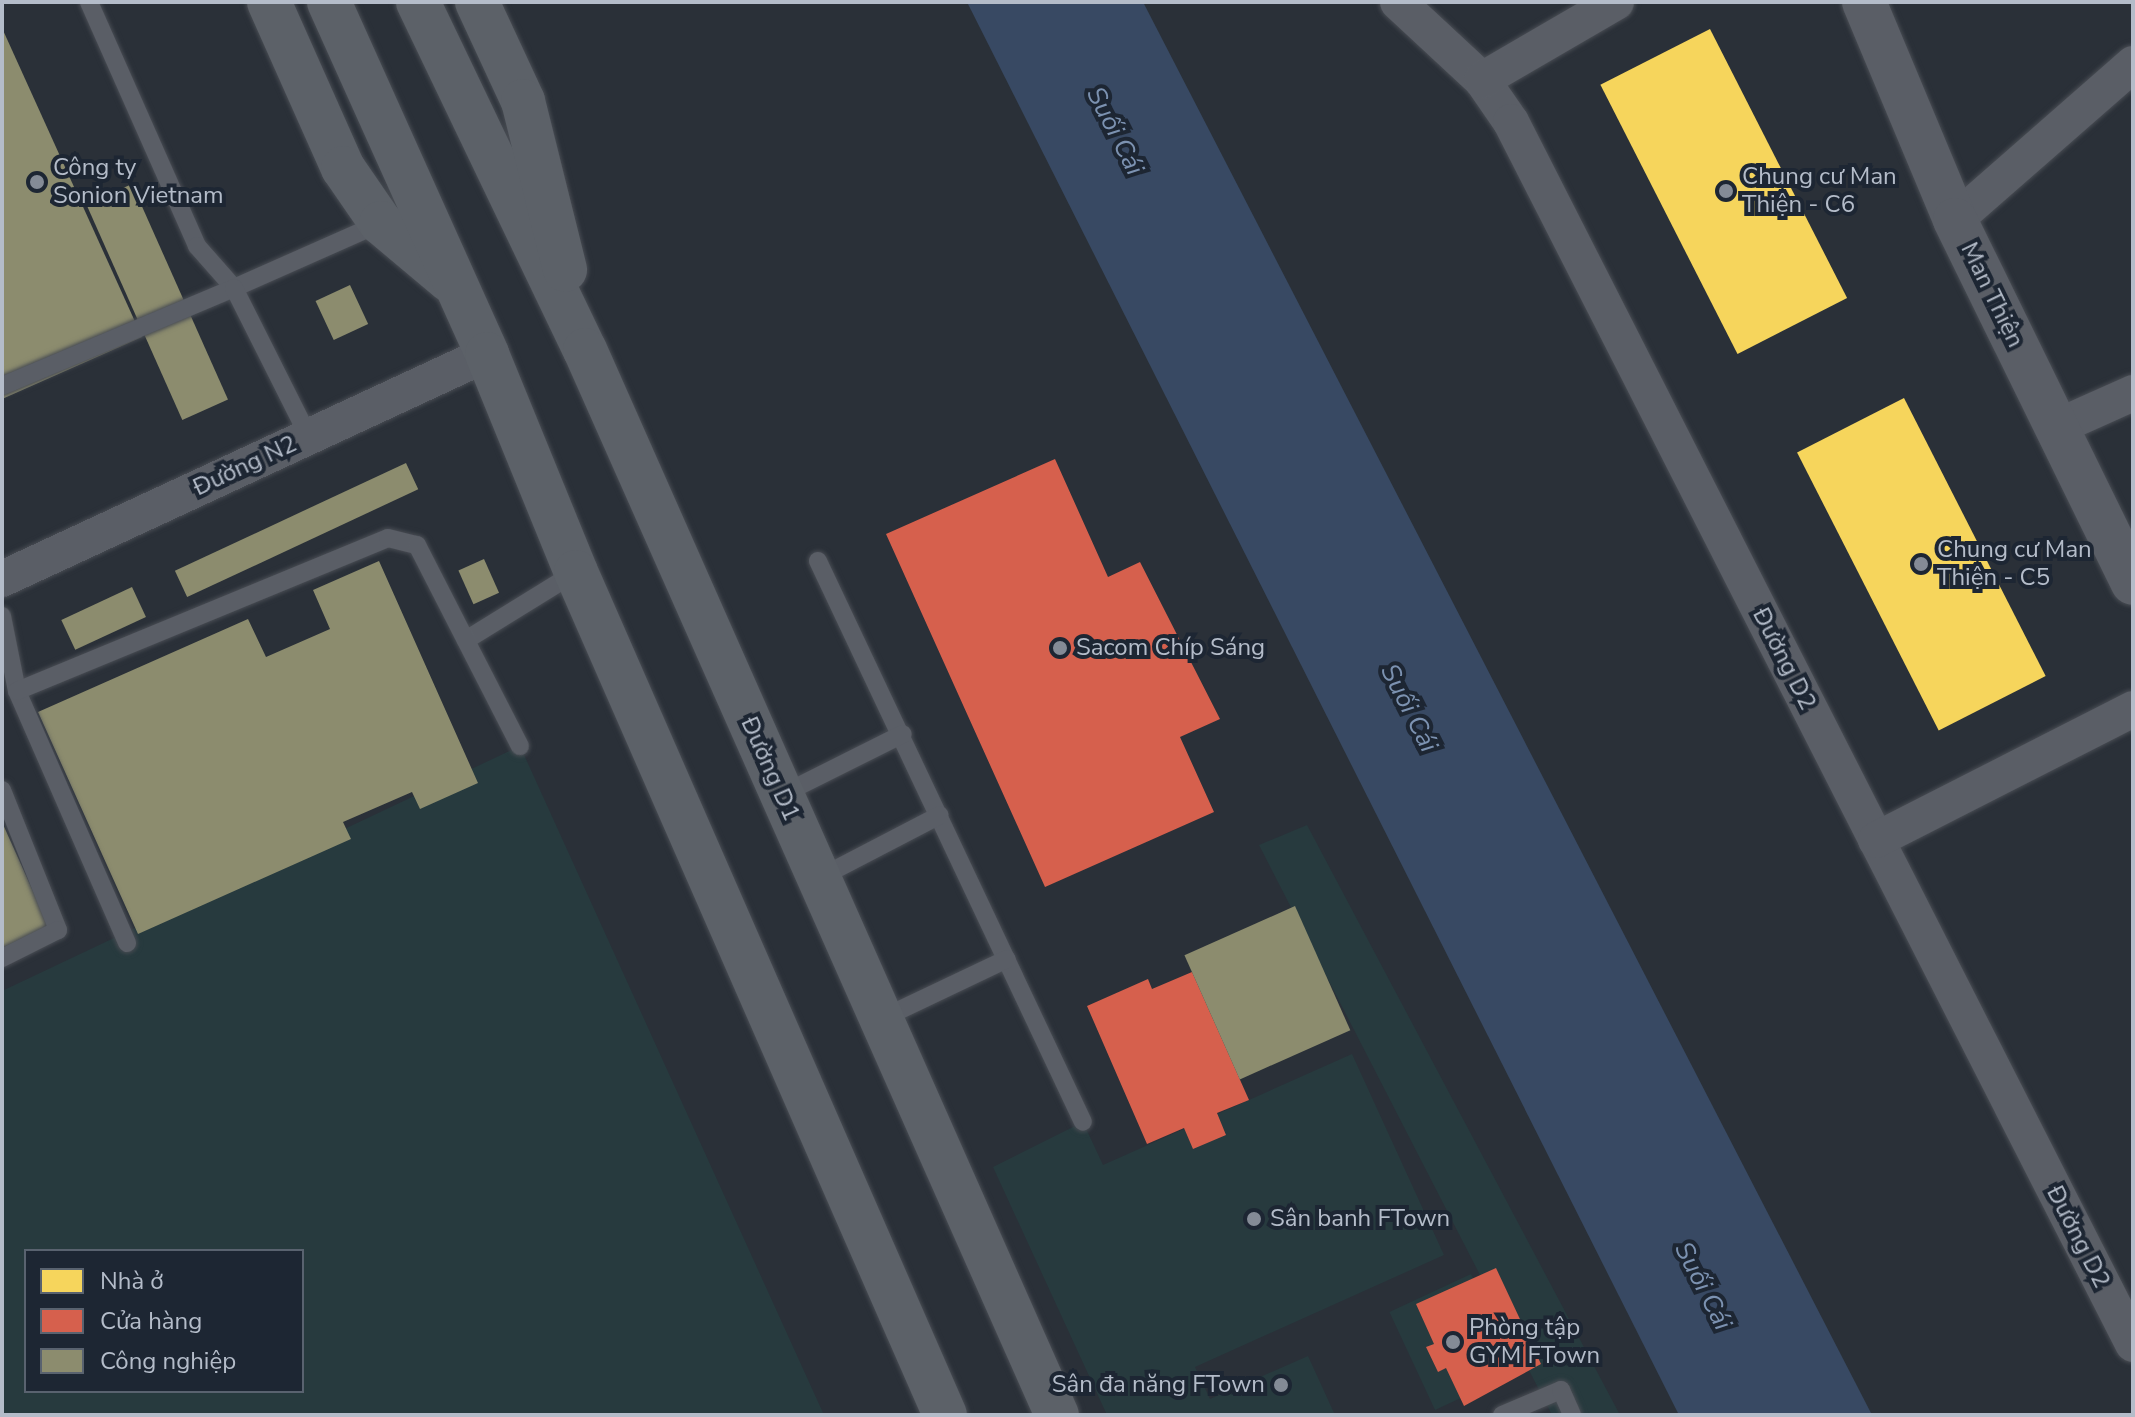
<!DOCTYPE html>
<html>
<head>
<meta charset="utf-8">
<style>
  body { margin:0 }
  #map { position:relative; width:2135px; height:1417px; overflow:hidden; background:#2a3038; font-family:"Nunito Sans",sans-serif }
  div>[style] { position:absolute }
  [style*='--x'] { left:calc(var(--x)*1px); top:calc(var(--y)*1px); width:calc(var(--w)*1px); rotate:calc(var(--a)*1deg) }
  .green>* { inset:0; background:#273a3e; transform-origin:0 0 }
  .water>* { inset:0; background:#384963 }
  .homes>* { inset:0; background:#f6d55c; transform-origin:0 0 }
  .shops>* { inset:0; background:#d6604d }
  .industry>* { inset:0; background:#8c8c6e; transform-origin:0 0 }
  .roads { filter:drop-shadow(0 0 2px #484c53) drop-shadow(0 0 2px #484c53) }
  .service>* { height:18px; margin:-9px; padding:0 9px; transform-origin:9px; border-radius:9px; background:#5a5e66 }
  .minor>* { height:36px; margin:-18px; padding:0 18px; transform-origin:18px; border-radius:18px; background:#5a5e66 }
  .tertiary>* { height:44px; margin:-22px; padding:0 22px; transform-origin:22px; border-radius:22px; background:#5a5e66 }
  .primary>* { height:44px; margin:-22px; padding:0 22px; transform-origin:22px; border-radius:22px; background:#5c6168 }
  .dots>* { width:22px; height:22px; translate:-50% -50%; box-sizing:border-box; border:4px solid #1d2633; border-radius:50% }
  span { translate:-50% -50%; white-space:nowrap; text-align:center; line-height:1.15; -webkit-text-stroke:8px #1d2633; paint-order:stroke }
  .poi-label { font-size:24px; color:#b4bcc9 }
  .left { translate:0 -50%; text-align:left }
  .right { translate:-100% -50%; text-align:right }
  .street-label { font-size:24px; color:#b4bcc9 }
  .water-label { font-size:26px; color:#7c92b1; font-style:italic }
  .frame { position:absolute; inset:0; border:4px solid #b4bcc9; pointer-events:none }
  .legend { position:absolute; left:24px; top:1249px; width:280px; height:144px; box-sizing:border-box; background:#1d2633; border:2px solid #59626f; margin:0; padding:10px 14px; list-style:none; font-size:24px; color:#b4bcc9 }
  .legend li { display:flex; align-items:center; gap:16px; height:40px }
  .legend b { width:40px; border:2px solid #59626f }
</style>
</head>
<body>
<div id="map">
  <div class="green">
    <i style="clip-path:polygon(evenodd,520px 746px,824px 1415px,2px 1415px,2px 991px,520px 746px,26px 1251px,302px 1251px,302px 1391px,26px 1391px,26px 1251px)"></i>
    <i style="clip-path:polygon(1307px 825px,1620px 1415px,1552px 1415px,1259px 845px)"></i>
    <i style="clip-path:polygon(1352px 1054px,1444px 1255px,1195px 1367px,1210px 1399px,1308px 1356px,1335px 1415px,1107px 1415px,993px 1167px,1083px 1122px,1103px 1165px)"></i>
    <i style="left:1471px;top:1274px;width:108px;height:90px;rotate:65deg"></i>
  </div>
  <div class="water">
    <i style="clip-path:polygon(967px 2px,1143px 2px,1872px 1415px,1679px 1415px)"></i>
  </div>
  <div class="homes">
    <i style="left:1710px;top:29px;width:302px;height:123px;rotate:63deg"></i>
    <i style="left:1904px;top:398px;width:312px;height:120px;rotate:63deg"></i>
  </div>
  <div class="shops">
    <i style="clip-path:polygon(1055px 459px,1108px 577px,1140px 562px,1220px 719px,1180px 737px,1214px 812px,1045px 887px,886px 534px)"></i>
    <i style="clip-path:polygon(1192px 972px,1249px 1100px,1217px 1113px,1226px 1135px,1193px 1149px,1184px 1128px,1147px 1144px,1087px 1006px,1148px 979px,1152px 989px)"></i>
    <i style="clip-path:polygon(1496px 1268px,1541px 1364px,1464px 1406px,1446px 1368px,1438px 1372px,1426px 1347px,1434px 1344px,1416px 1304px)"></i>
  </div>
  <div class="industry">
    <i style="clip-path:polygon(2px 28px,142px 337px,2px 399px)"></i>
    <i style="left:132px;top:184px;width:236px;height:50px;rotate:66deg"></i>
    <i style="left:350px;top:285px;width:43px;height:38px;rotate:65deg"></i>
    <i style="left:406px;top:463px;width:29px;height:255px;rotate:65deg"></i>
    <i style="left:484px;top:559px;width:37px;height:28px;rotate:66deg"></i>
    <i style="clip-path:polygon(379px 561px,478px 783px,420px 809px,412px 792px,343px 822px,351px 839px,138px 934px,38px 712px,248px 619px,266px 657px,330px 629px,313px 590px)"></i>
    <i style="left:132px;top:587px;width:33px;height:78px;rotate:65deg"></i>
    <i style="clip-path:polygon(2px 822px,50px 929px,2px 950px)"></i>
    <i style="left:1295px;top:906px;width:136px;height:121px;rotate:66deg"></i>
  </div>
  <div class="roads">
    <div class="service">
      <i style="--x:89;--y:2;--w:267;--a:66.1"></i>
      <i style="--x:197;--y:246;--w:56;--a:48.6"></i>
      <i style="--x:234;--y:288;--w:161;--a:-23.9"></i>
      <i style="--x:2;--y:386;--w:252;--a:-22.9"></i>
      <i style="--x:234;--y:288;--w:167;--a:63.3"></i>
      <i style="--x:818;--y:561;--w:620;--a:64.72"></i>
      <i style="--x:2;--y:616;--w:76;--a:78.7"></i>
      <i style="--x:17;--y:691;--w:275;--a:66.4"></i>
      <i style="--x:466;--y:640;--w:129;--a:-31.7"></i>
      <i style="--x:17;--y:691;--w:401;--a:-22.4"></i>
      <i style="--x:388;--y:538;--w:30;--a:14"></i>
      <i style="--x:417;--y:545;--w:226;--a:62.9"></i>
      <i style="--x:2;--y:790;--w:151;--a:68.2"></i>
      <i style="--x:58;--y:930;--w:63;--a:153.4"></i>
      <i style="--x:781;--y:795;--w:136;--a:-26.6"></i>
      <i style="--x:819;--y:878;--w:136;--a:-27.5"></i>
      <i style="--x:883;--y:1018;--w:137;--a:-25.4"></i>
      <i style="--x:1502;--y:1415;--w:64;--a:-23"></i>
      <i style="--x:1561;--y:1390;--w:27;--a:66"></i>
    </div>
    <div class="minor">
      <i style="--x:1398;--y:2;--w:115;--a:42.9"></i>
      <i style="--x:1482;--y:80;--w:51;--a:55.4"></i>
      <i style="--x:1511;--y:122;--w:1371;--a:63.02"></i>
      <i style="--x:1482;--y:80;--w:155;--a:-30.2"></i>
      <i style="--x:1955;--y:220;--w:237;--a:-41.2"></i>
      <i style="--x:2057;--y:427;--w:83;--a:-24.1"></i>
      <i style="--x:2;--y:579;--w:535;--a:-24.89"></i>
      <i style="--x:1876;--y:840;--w:288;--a:-27"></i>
    </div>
    <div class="tertiary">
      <i style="--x:1864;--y:2;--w:236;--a:67.3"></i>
      <i style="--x:1955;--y:220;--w:404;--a:63.9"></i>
    </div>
    <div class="primary">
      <i style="--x:269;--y:2;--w:182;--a:66"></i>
      <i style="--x:343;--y:168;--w:67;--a:55.4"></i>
      <i style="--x:381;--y:223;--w:89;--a:40"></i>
      <i style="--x:329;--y:2;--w:386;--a:65.8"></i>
      <i style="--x:487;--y:354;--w:235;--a:67.8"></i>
      <i style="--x:576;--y:572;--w:920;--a:66.36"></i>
      <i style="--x:418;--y:2;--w:386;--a:64.4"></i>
      <i style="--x:585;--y:350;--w:1165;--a:66.1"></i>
      <i style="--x:477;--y:2;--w:109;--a:65.1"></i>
      <i style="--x:523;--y:101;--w:174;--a:76"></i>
    </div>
  </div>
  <div class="dots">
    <i style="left:37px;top:182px;background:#848b96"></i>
    <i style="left:1726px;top:191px;background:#848b96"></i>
    <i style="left:1921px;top:564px;background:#848b96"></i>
    <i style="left:1060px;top:648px;background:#848b96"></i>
    <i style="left:1254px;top:1219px;background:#848b96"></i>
    <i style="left:1453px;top:1342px;background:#848b96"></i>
    <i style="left:1281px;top:1385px;background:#848b96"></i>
  </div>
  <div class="poi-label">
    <span class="left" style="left:53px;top:182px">Công ty<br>Sonion Vietnam</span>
    <span class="left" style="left:1742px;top:191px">Chung cư Man<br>Thiện - C6</span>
    <span class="left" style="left:1937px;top:564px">Chung cư Man<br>Thiện - C5</span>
    <span class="left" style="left:1076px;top:648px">Sacom Chíp Sáng</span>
    <span class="left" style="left:1270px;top:1219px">Sân banh FTown</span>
    <span class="left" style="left:1469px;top:1342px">Phòng tập<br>GYM FTown</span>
    <span class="right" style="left:1265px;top:1385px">Sân đa năng FTown</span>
  </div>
  <div class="street-label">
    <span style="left:1992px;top:295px;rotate:64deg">Man Thiện</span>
    <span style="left:245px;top:466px;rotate:-25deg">Đường N2</span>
    <span style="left:1784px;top:659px;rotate:63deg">Đường D2</span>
    <span style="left:770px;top:769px;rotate:66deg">Đường D1</span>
    <span style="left:2078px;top:1237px;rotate:63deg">Đường D2</span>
  </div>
  <div class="water-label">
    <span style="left:1115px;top:131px;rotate:63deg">Suối Cái</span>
    <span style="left:1409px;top:708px;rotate:63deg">Suối Cái</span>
    <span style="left:1703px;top:1286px;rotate:63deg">Suối Cái</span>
  </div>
  <div class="frame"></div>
  <ul class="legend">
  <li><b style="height:22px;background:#f6d55c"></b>Nhà ở</li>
  <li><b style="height:22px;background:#d6604d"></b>Cửa hàng</li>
  <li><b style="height:22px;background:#8c8c6e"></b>Công nghiệp</li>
  </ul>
</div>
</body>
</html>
